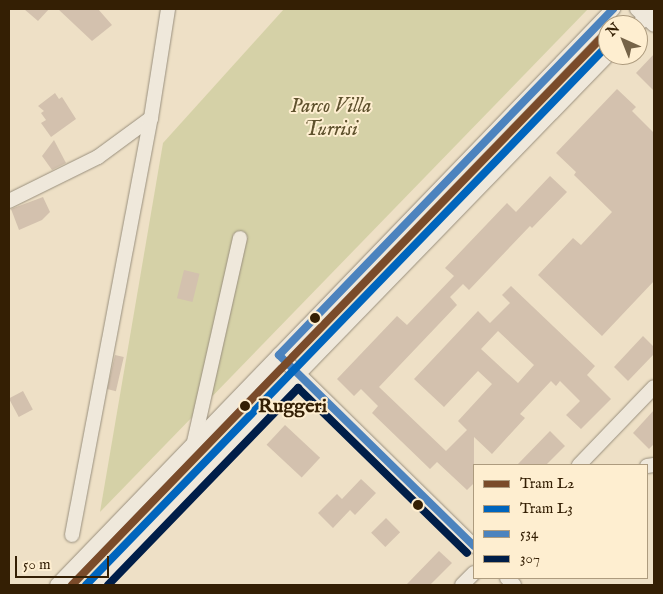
<!DOCTYPE html>
<style>
body{margin:0}
#map{position:relative;width:663px;height:594px;overflow:hidden;background:#eee0c6;font-family:"IM FELL English",serif}
div>[style]{position:absolute}
[style*='--x']{left:calc(var(--x)*1px);top:calc(var(--y)*1px);width:calc(var(--w)*1px);rotate:calc(var(--a)*1deg)}
.green>*{inset:0;background:#d5d1a7}
.building>*{inset:0;background:#d3c1ae;transform-origin:0 0}
.roads{filter:drop-shadow(0 0 1px #998f7d) drop-shadow(0 0 1px #998f7d)}
.minor>*{height:14px;margin:-7px;padding:0 7px;transform-origin:7px;border-radius:7px;background:#efe8db}
.bus-1>*{height:8px;margin:-4px;padding:0 4px;transform-origin:4px;border-radius:4px;background:#4c83be}
.bus-2>*{height:8px;margin:-4px;padding:0 4px;transform-origin:4px;border-radius:4px;background:#001e49}
.tram-1>*{height:8px;margin:-4px;padding:0 4px;transform-origin:4px;border-radius:4px;background:#7a4b2a}
.tram-2>*{height:8px;margin:-4px;padding:0 4px;transform-origin:4px;border-radius:4px;background:#0065bd}
.dots>*{width:14px;height:14px;translate:-50% -50%;box-sizing:border-box;border:2px solid #feeed0;border-radius:50%}
span{translate:-50% -50%;white-space:nowrap;text-align:center;line-height:1.15;-webkit-text-stroke:4px #feeed0;paint-order:stroke}
.park-label{font-size:20px;color:#5e512d;font-style:italic}
.stop-label{font-size:20px;color:#341f04;font-weight:700}
.left{translate:0 -50%;text-align:left}
.frame{position:absolute;inset:0;border:10px solid #341f04;pointer-events:none}
.legend{position:absolute;left:473px;top:464px;width:175px;height:115px;box-sizing:border-box;background:#feeed0;border:1px solid #ad9b7e;margin:0;padding:6px 9px;list-style:none;font-size:15px;color:#341f04}
.legend li{display:flex;align-items:center;gap:10px;height:25px}
.legend b{width:25px;border:1px solid #ad9b7e}
.north{position:absolute;left:598px;top:15px;width:50px;height:50px;box-sizing:border-box;background:#feeed0;border:1px solid #ad9b7e;border-radius:50%;rotate:316deg;font-size:14px;font-weight:700;line-height:20px;text-align:center;color:#341f04}
.north::after{content:'';display:block;margin:auto;width:18px;height:22px;background:#756348;clip-path:polygon(50% 0,100% 100%,50% 72%,0 100%)}
.scale{position:absolute;left:15px;top:556px;width:94px;height:22px;box-sizing:border-box;border:2px solid #341f04;border-top:0;padding-left:6px;font-size:15px;line-height:18px;white-space:nowrap;color:#341f04;-webkit-text-stroke:4px #feeed0;paint-order:stroke}
</style>
<div id="map">
<div class="green">
<div style="clip-path:polygon(284px 9px,588px 9px,100px 512px,163px 143px)"></div>
</div>
<div class="building">
<div style="clip-path:polygon(24px 9px,49px 9px,38px 21px)"></div>
<div style="clip-path:polygon(58px 9px,98px 9px,112px 25px,92px 41px)"></div>
<div style="clip-path:polygon(654px 54px,654px 91px,636px 73px)"></div>
<div style="clip-path:polygon(617px 89px,636px 107px,632px 111px,654px 133px,654px 281px,602px 336px,538px 275px,573px 238px,581px 245px,612px 212px,574px 175px,576px 172px,556px 153px)"></div>
<div style="clip-path:polygon(55px 93px,59px 99px,62px 97px,76px 119px,51px 137px,41px 123px,46px 120px,41px 113px,44px 111px,38px 106px)"></div>
<div style="clip-path:polygon(54px 140px,66px 163px,52px 170px,42px 156px)"></div>
<div style="clip-path:polygon(evenodd,550px 176px,567px 192px,532px 228px,530px 226px,469px 290px,463px 284px,450px 297px,457px 305px,379px 387px,446px 451px,467px 430px,458px 421px,492px 384px,478px 371px,444px 407px,414px 379px,478px 311px,490px 323px,510px 303px,502px 295px,511px 286px,595px 366px,587px 375px,611px 399px,581px 429px,566px 415px,580px 401px,560px 381px,556px 386px,551px 381px,520px 414px,525px 418px,492px 454px,474px 437px,474px 483px,467px 490px,437px 462px,430px 469px,372px 413px,378px 406px,361px 389px,354px 396px,337px 379px,397px 316px,407px 325px,454px 276px,445px 268px,507px 203px,516px 212px,550px 176px,498px 331px,534px 365px,518px 383px,481px 349px,498px 331px)"></div>
<div style="clip-path:polygon(43px 197px,50px 212px,42px 220px,19px 230px,11px 209px)"></div>
<div style="left:184px;top:270px;width:16px;height:29px;rotate:14deg"></div>
<div style="clip-path:polygon(643px 336px,654px 347px,654px 354px,628px 381px,614px 367px)"></div>
<div style="left:115px;top:355px;width:9px;height:35px;rotate:13deg"></div>
<div style="left:23px;top:391px;width:21px;height:16px;rotate:62deg"></div>
<div style="clip-path:polygon(654px 410px,654px 444px,649px 449px,633px 433px)"></div>
<div style="left:285px;top:425px;width:48px;height:27px;rotate:43deg"></div>
<div style="clip-path:polygon(550px 431px,565px 446px,546px 465px,517px 465px)"></div>
<div style="clip-path:polygon(361px 479px,376px 493px,355px 515px,350px 510px,333px 528px,318px 513px,337px 494px,342px 499px)"></div>
<div style="left:386px;top:518px;width:20px;height:21px;rotate:45deg"></div>
<div style="clip-path:polygon(439px 551px,452px 563px,430px 585px,406px 585px)"></div>
</div>
<div class="roads">
<div class="minor">
<div style="--x:637;--y:9;--w:23;--a:43"></div>
<div style="--x:638;--y:25;--w:22;--a:-47"></div>
<div style="--x:9;--y:201;--w:99;--a:-26.3"></div>
<div style="--x:98;--y:157;--w:66;--a:-36.3"></div>
<div style="--x:151;--y:118;--w:110;--a:-81.1"></div>
<div style="--x:279;--y:355;--w:273;--a:44.4"></div>
<div style="--x:194;--y:442;--w:209;--a:-77.3"></div>
<div style="--x:579;--y:465;--w:108;--a:-46.1"></div>
<div style="--x:647;--y:466;--w:7;--a:-8"></div>
<div style="--x:72;--y:535;--w:424;--a:-79.3"></div>
<div style="--x:507;--y:578;--w:10;--a:45"></div>
<div style="--x:57;--y:585;--w:801;--a:-46.01"></div>
<div style="--x:94;--y:585;--w:738;--a:-45.88"></div>
<div style="--x:462;--y:585;--w:17;--a:-45"></div>
</div>
</div>
<div class="bus-1">
<div style="--x:474;--y:546;--w:273;--a:-135.6"></div>
<div style="--x:279;--y:355;--w:481;--a:-46"></div>
</div>
<div class="bus-2">
<div style="--x:108;--y:585;--w:274;--a:-46"></div>
<div style="--x:298;--y:388;--w:236;--a:44.3"></div>
</div>
<div class="tram-1">
<div style="--x:72;--y:585;--w:771;--a:-45.95"></div>
</div>
<div class="tram-2">
<div style="--x:86;--y:585;--w:751;--a:-45.97"></div>
</div>
<div class="dots">
<div style="left:315px;top:318px;background:#341f04"></div>
<div style="left:245px;top:406px;background:#341f04"></div>
<div style="left:418px;top:505px;background:#341f04"></div>
</div>
<div class="park-label">
<span style="left:331px;top:118px">Parco Villa<br>Turrisi</span>
</div>
<div class="stop-label">
<span class="left" style="left:258px;top:406px">Ruggeri</span>
</div>
<div class="frame"></div>
<ul class="legend">
<li><b style="height:6px;background:#7a4b2a"></b>Tram L2</li>
<li><b style="height:6px;background:#0065bd"></b>Tram L3</li>
<li><b style="height:6px;background:#4c83be"></b>534</li>
<li><b style="height:6px;background:#001e49"></b>307</li>
</ul>
<div class="north">N</div>
<div class="scale">50 m</div>
</div>
